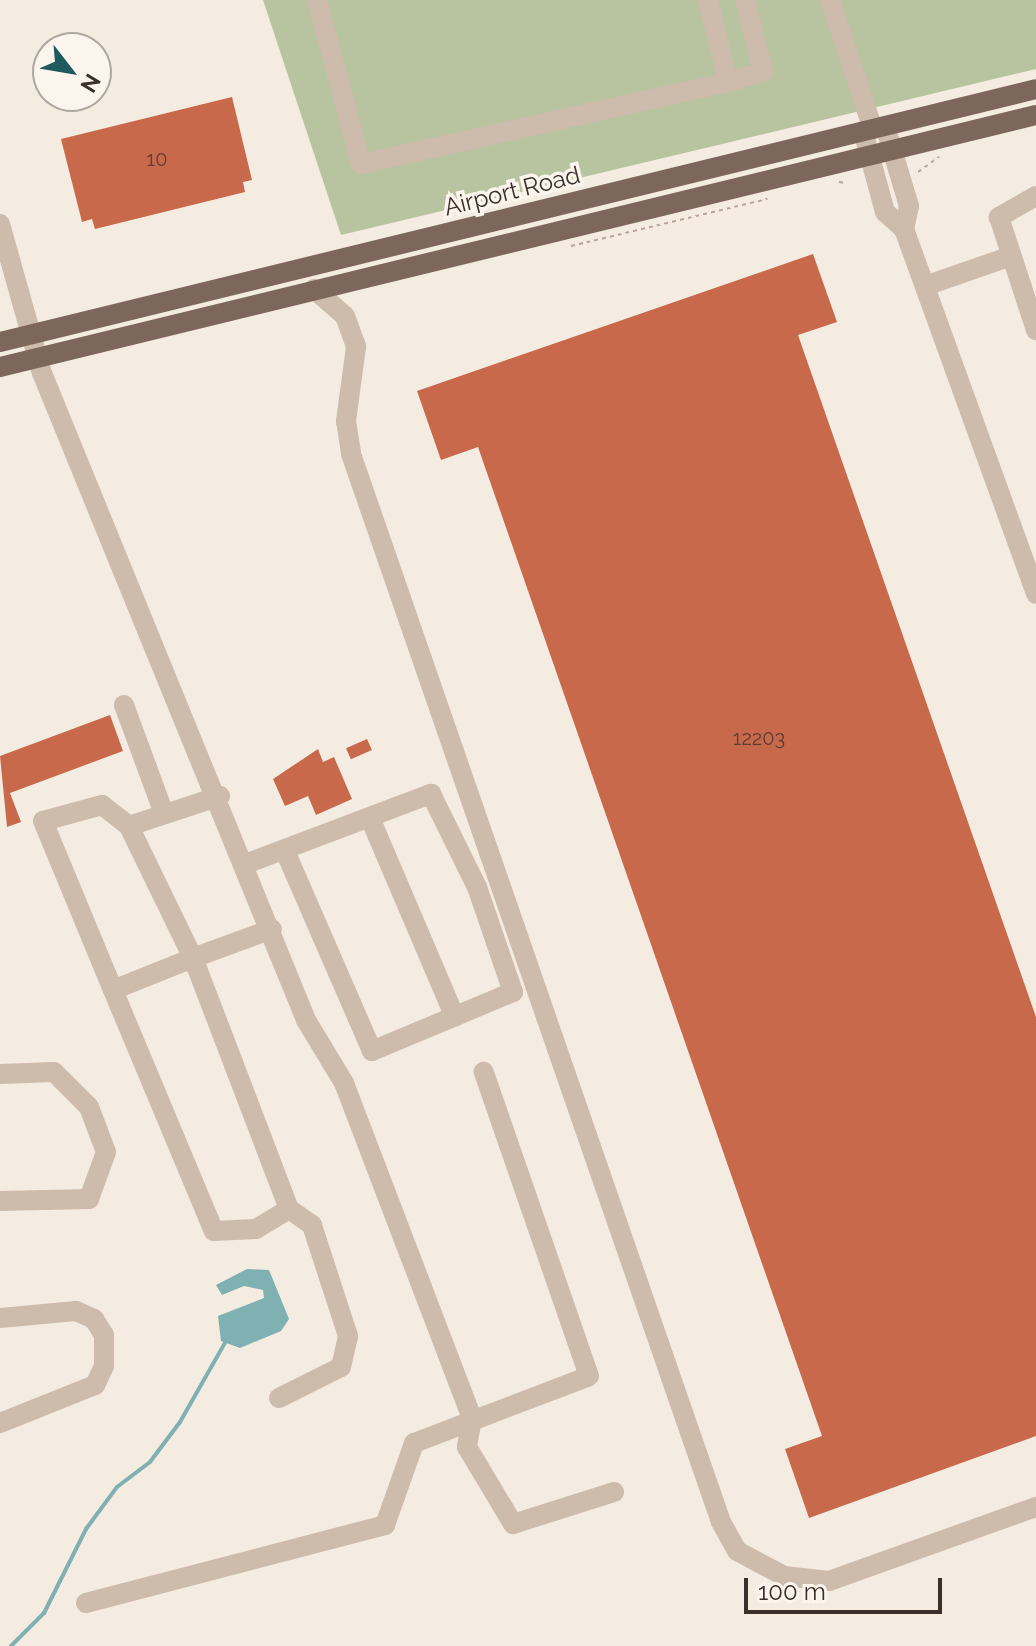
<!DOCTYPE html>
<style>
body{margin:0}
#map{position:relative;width:1036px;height:1646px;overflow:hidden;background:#f4ebe1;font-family:Raleway,sans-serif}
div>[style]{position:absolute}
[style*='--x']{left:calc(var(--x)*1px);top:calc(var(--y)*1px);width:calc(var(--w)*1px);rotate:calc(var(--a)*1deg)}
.green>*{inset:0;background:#b8c4a0}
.water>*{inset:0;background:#7fb0b2}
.stream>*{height:4px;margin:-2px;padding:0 2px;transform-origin:2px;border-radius:2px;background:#7fb0b2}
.building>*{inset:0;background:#c8694b;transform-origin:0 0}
.path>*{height:2px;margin-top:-1px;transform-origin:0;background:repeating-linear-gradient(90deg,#b9a596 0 4px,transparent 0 8px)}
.minor>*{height:20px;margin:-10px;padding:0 10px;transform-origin:10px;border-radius:10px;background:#cdbbac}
.major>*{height:20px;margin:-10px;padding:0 10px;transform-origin:10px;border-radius:10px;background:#7d675c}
span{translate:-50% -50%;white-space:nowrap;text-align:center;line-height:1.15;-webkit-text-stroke:7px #fbf5ee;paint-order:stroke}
.number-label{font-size:20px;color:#5e3e33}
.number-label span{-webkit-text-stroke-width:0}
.street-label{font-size:24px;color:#3b302b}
.north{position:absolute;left:32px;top:32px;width:80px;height:80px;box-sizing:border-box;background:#fbf5ee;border:2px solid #aea6a0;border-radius:50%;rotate:121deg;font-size:22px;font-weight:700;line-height:32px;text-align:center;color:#3b302b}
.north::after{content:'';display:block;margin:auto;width:28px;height:36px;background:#1f5a5e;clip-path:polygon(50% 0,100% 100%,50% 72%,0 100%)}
.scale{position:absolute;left:744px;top:1578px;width:198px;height:36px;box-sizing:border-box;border:4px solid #3b302b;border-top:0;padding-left:10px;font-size:24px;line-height:28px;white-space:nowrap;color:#3b302b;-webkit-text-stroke:6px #fbf5ee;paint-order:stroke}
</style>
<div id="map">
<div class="green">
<div style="clip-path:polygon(263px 0,1036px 0,1036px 69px,341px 235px)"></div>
</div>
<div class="water">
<div style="clip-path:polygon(247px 1269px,269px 1270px,289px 1319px,281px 1331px,240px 1348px,221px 1341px,218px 1316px,264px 1298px,263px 1290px,244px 1286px,222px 1295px,216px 1285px)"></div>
</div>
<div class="stream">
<div style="--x:11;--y:1646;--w:47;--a:-45"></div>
<div style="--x:44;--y:1613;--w:94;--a:-63.4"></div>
<div style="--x:86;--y:1529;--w:52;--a:-53.6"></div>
<div style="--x:117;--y:1487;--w:41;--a:-37.1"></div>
<div style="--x:150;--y:1462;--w:50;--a:-53.1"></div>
<div style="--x:180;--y:1422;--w:93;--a:-60.4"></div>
</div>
<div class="building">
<div style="clip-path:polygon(232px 97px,252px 180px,243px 182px,245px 192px,95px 229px,92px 219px,82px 222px,61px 139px)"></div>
<div style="clip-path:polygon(813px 254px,837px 322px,798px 335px,1036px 1017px,1036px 1436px,809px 1518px,785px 1449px,822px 1436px,478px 447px,441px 460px,417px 391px)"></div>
<div style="clip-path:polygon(110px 715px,123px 751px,10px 793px,21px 822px,7px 827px,0 756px)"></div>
<div style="left:367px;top:739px;width:12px;height:23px;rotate:66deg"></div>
<div style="clip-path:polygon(318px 749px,323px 762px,334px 757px,352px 799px,316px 815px,308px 796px,285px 806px,273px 779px)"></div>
</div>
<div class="path">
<div style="--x:918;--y:172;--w:26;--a:-36"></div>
<div style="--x:839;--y:182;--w:8;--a:7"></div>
<div style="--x:571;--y:246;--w:202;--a:-13.5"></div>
</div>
<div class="minor">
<div style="--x:317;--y:0;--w:170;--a:75"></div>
<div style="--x:361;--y:164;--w:376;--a:-12.6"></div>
<div style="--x:728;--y:82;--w:84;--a:-103.7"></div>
<div style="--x:830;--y:0;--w:136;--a:71.6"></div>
<div style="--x:728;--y:82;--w:36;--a:-16"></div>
<div style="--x:763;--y:72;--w:74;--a:-104"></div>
<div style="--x:885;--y:126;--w:84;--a:73.3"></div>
<div style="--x:909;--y:206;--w:24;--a:102"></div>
<div style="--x:863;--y:131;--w:84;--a:74.8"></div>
<div style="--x:885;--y:212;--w:25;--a:42"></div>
<div style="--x:904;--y:229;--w:388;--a:70.1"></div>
<div style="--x:1036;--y:196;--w:43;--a:150.4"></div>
<div style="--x:999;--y:217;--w:119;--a:71.9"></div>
<div style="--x:0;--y:224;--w:155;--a:74.3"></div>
<div style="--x:42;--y:373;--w:699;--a:67.8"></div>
<div style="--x:306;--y:1020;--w:74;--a:58.9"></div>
<div style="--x:344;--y:1083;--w:359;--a:69.1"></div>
<div style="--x:472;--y:1418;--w:29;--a:100"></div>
<div style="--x:467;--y:1447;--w:90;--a:59.1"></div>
<div style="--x:513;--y:1524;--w:106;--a:-17.6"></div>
<div style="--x:925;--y:286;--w:91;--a:-19.2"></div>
<div style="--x:314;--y:289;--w:41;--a:41.1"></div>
<div style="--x:345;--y:316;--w:33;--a:70"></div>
<div style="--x:356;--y:347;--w:75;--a:97.7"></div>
<div style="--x:346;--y:421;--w:33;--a:81"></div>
<div style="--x:351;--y:454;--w:1130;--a:70.89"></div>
<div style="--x:721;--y:1522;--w:33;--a:61"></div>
<div style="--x:737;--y:1551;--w:53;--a:28"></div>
<div style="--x:784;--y:1576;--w:45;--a:6.3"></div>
<div style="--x:829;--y:1581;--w:220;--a:-19.7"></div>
<div style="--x:124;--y:705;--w:116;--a:69.8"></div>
<div style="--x:370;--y:818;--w:216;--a:66.9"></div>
<div style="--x:129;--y:826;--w:96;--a:-18.2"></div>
<div style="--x:248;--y:863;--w:196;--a:-20.7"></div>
<div style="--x:431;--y:794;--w:104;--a:63.7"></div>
<div style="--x:477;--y:887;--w:111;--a:71.1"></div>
<div style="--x:513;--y:992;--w:153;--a:157.3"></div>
<div style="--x:372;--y:1051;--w:218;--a:-113.5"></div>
<div style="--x:113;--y:990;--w:86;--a:-21.8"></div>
<div style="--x:193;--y:958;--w:147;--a:-115.9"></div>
<div style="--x:129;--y:826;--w:34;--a:-142"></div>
<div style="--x:102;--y:805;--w:61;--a:164.8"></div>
<div style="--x:43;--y:821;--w:183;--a:67.5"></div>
<div style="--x:113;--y:990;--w:261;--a:67.3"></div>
<div style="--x:214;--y:1231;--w:42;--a:-2.7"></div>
<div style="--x:256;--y:1229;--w:39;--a:-31"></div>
<div style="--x:289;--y:1209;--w:269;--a:-110.9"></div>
<div style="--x:193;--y:958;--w:84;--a:-20.2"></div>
<div style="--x:0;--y:1074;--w:54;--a:-2.1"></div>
<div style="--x:54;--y:1072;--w:49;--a:45"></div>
<div style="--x:89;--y:1107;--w:48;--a:69.3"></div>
<div style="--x:106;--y:1152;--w:50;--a:109.9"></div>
<div style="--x:89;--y:1199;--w:89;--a:178.7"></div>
<div style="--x:0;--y:1318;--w:76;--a:-5.3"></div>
<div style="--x:76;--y:1311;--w:20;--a:24"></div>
<div style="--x:94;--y:1319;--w:19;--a:58"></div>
<div style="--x:104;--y:1335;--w:31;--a:90"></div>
<div style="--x:104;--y:1366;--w:21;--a:115"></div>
<div style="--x:95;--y:1385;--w:102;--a:158.2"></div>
<div style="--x:279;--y:1398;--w:69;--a:-26.6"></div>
<div style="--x:341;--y:1367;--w:32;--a:-77"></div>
<div style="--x:348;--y:1336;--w:117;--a:-108"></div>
<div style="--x:312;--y:1225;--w:28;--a:-145"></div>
<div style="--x:86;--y:1603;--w:309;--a:-14.6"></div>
<div style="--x:385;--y:1525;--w:87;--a:-70.5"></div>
<div style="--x:414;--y:1443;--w:187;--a:-20.9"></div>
<div style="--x:589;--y:1376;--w:322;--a:-109.1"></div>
</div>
<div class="major">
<div style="--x:0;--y:342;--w:1066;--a:-13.72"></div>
<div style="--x:0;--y:367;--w:1066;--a:-13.67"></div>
</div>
<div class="number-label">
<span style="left:157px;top:159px">10</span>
<span style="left:759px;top:738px">12203</span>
</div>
<div class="street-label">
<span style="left:512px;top:191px;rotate:-14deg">Airport Road</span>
</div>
<div class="north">N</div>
<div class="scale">100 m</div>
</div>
